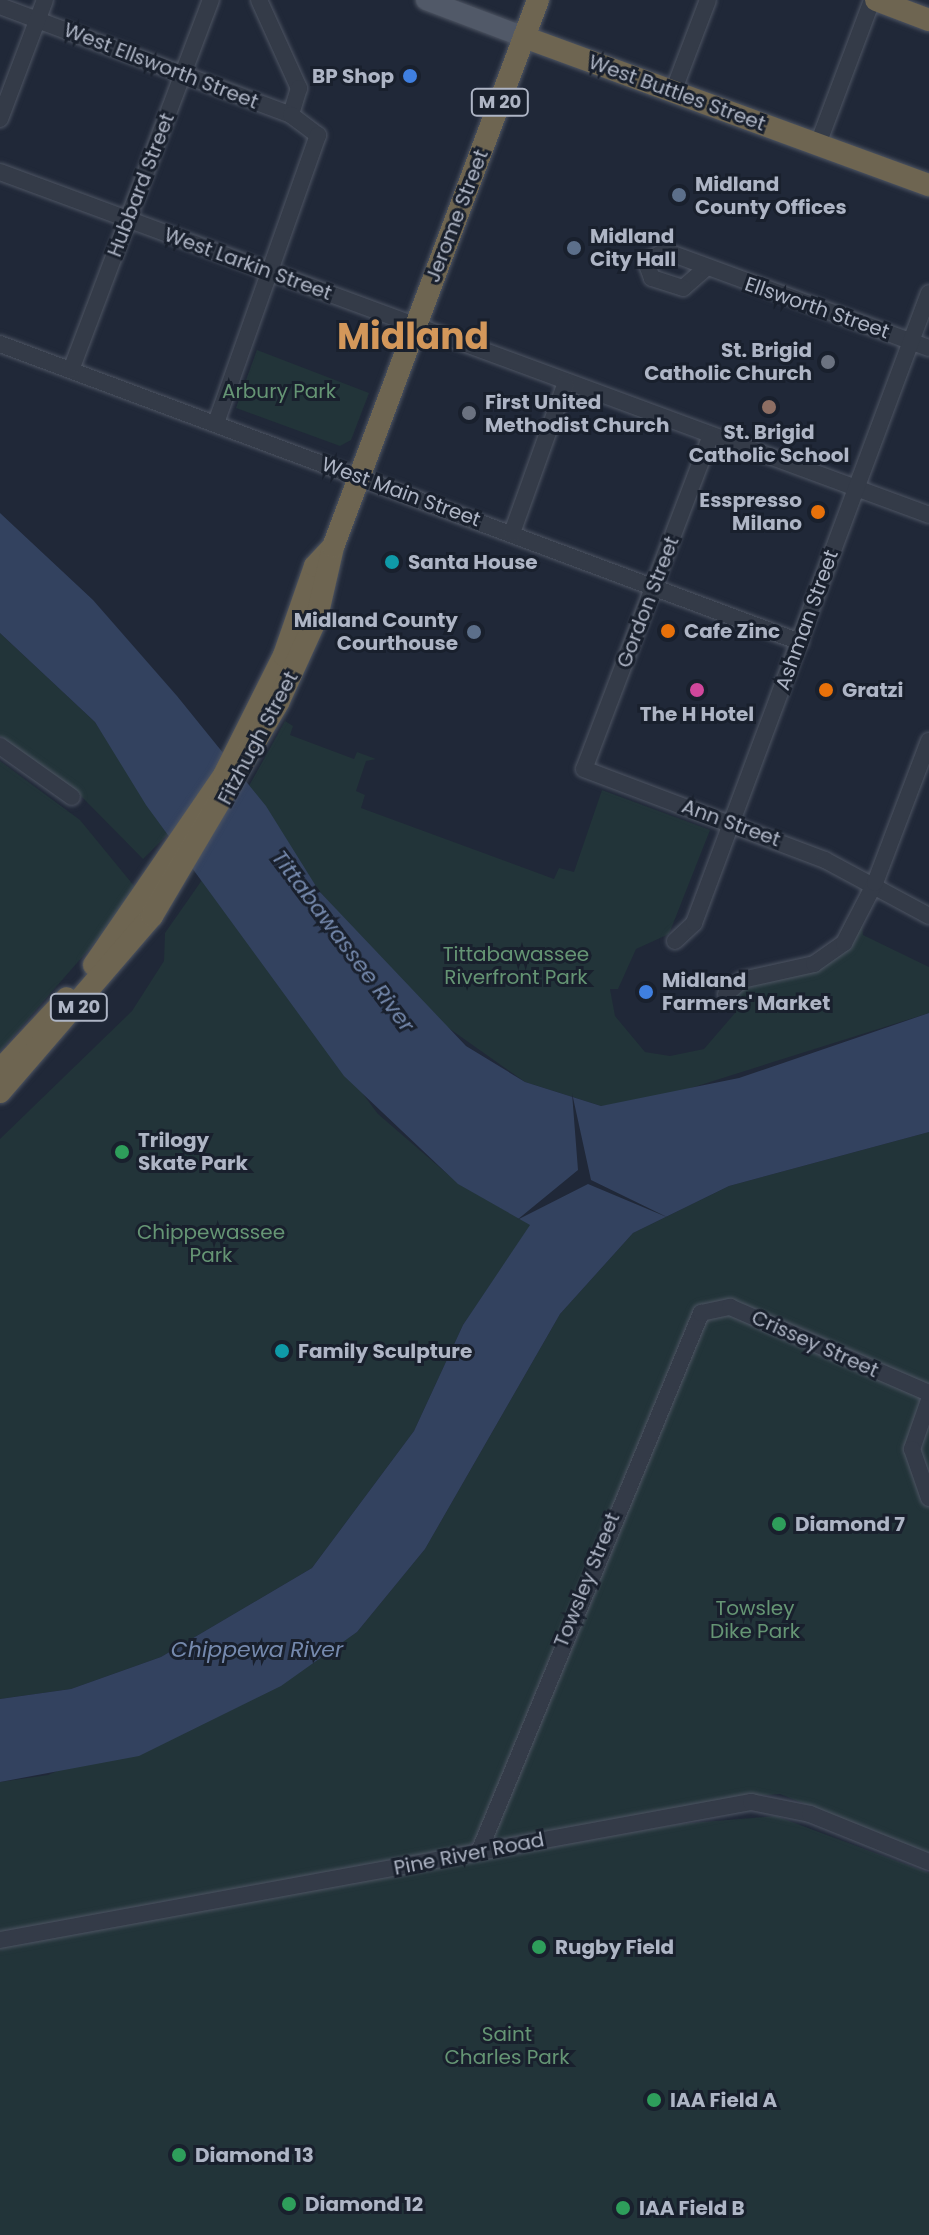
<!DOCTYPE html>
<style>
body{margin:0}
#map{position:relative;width:929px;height:2235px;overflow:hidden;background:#202838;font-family:Poppins,sans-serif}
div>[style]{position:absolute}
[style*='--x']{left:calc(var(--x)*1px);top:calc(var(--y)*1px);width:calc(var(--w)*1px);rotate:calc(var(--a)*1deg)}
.green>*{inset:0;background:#223439}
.water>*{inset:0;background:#33425f}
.pier>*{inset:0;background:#202838}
.roads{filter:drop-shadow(0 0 2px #4e5563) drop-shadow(0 0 2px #4e5563)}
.minor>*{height:16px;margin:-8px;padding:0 8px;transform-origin:8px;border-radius:8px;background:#343b48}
.major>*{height:20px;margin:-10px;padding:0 10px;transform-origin:10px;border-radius:10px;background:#515968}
.highway>*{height:22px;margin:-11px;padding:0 11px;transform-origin:11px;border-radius:11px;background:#6e6551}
.dots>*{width:22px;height:22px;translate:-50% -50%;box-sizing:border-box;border:4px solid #19202d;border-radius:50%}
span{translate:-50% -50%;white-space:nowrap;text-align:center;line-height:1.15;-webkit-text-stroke:6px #19202d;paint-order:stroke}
.shield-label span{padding:2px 6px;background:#19202d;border:2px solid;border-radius:6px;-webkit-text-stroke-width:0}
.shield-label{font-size:18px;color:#aeb5c5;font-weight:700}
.street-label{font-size:20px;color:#aeb5c5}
.poi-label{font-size:20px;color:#aeb5c5;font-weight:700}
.right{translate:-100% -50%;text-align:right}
.left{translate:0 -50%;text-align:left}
.park-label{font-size:20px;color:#659574}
.water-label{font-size:22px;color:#7589ad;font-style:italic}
.town-label{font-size:36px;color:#d3975a;font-weight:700}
</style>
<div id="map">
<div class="green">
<div style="clip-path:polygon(257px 350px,369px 393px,351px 440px,340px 446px,236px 408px)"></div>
<div style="clip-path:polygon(0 633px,95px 722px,168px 834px,143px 859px,76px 791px,0 736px)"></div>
<div style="clip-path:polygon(285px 721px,293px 726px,290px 735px,354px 759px,357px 752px,376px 759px,366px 761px,356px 791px,365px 795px,361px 808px,554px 879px,559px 868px,574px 872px,602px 790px,710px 830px,669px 934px,636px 949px,618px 989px,610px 989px,615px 1016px,645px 1052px,670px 1056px,704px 1049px,735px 1013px,736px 988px,825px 967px,862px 924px,863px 935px,929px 967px,929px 1013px,656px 1099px,601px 1106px,525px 1082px,433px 1017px,319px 891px,249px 786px)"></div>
<div style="clip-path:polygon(0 761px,80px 820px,139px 892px,0 1051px)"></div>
<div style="clip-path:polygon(202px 880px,378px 1114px,459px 1184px,531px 1225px,463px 1325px,414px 1431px,312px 1568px,161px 1657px,71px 1689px,0 1699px,0 1139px,132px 1011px,164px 961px,165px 933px)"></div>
<div style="clip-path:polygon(929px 1132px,929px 1853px,780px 1794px,750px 1796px,504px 1839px,482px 1835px,468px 1846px,0 1932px,0 1782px,48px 1775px,321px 1656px,357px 1632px,425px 1549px,560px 1314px,633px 1233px,729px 1186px)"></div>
<div style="clip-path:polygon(776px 1816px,929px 1873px,929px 2235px,0 2235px,0 1947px,678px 1824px)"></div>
</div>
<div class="water">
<div style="clip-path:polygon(0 513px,93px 600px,177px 696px,266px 806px,319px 891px,466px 1046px,525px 1082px,601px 1106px,739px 1078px,929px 1013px,929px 1132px,729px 1186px,633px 1233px,560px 1314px,425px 1549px,357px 1632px,281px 1686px,139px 1756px,0 1782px,0 1699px,71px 1689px,161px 1657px,312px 1568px,414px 1431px,463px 1325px,530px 1225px,458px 1184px,344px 1076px,146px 805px,95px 722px,0 633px)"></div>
</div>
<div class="pier">
<div style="clip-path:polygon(572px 1093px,591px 1180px,669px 1218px,588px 1184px,517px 1220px,578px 1170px)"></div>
</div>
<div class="roads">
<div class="minor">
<div style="--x:259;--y:0;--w:97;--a:65.6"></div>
<div style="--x:299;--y:88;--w:28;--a:107"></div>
<div style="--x:0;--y:6;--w:311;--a:20.5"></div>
<div style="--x:291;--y:115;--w:34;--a:37"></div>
<div style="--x:318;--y:135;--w:306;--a:109.5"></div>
<div style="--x:673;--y:92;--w:98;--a:-69.2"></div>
<div style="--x:0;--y:119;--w:127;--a:-69.3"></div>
<div style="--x:818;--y:144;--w:154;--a:-69.4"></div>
<div style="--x:0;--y:172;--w:990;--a:20.26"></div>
<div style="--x:706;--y:268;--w:30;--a:139"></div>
<div style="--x:683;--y:288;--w:33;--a:-162"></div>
<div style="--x:652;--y:278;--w:17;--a:-111"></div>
<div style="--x:646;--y:262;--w:22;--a:-30"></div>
<div style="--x:665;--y:251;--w:281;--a:20.2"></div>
<div style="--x:0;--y:344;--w:854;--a:20.43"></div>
<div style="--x:71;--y:370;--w:396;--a:-69.3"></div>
<div style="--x:711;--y:435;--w:357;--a:110.8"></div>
<div style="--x:584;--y:769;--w:258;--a:20.7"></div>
<div style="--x:825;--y:860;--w:118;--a:28.3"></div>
<div style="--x:512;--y:533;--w:160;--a:-70.3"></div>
<div style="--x:0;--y:746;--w:88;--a:35.3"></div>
<div style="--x:675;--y:941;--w:26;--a:-43"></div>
<div style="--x:694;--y:923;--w:672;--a:-69.54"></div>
<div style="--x:726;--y:994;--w:21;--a:-41"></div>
<div style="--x:742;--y:980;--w:74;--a:-12.5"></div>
<div style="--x:814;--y:964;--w:37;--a:-35"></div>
<div style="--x:844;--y:943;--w:68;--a:-62.7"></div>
<div style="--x:875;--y:883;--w:152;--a:-69.2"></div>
<div style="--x:929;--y:1400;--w:52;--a:109.1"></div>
<div style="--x:912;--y:1449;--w:52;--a:70.9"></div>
<div style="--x:479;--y:1852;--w:583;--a:-67.61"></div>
<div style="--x:701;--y:1313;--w:30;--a:-12"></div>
<div style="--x:730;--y:1307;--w:217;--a:23.4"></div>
<div style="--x:0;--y:1940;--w:764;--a:-10.41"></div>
<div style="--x:751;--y:1802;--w:60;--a:11.5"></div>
<div style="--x:810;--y:1814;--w:128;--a:22"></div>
</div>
<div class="major">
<div style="--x:426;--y:0;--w:105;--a:20.7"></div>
</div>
<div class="highway">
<div style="--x:876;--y:0;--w:57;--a:20.7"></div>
<div style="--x:524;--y:37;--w:431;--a:20.1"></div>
<div style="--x:94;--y:965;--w:230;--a:-55.6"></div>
<div style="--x:224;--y:775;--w:134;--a:-63.4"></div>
<div style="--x:284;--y:655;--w:94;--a:-70.8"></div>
<div style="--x:315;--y:566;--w:26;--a:-47"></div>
<div style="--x:0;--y:1070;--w:98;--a:-47.1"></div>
<div style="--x:0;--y:1092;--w:233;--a:-49.2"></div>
<div style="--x:152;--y:916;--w:247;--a:-59.4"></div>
<div style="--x:278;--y:703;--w:94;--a:-65.6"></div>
<div style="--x:317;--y:617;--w:72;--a:-77.1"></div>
<div style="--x:333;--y:547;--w:584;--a:-69.46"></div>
</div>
</div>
<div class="dots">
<div style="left:410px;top:76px;background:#3f7fe0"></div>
<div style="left:679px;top:195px;background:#5c6f8a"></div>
<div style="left:574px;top:248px;background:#5c6f8a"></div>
<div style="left:828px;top:362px;background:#6b7280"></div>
<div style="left:769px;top:407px;background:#8d6e63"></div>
<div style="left:469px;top:413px;background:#6b7280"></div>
<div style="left:818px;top:512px;background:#e8710a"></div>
<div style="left:392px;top:562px;background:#0f9aa8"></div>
<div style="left:668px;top:631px;background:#e8710a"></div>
<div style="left:474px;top:632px;background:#5c6f8a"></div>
<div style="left:697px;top:690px;background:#d1479c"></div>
<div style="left:826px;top:690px;background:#e8710a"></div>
<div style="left:646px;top:992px;background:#3f7fe0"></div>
<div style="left:122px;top:1152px;background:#2e9e5b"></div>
<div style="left:282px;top:1351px;background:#0f9aa8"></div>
<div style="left:779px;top:1524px;background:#2e9e5b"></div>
<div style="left:539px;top:1947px;background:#2e9e5b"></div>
<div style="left:654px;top:2100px;background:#2e9e5b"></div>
<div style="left:179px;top:2155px;background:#2e9e5b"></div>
<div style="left:289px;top:2204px;background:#2e9e5b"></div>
<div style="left:623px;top:2208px;background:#2e9e5b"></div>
</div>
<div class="shield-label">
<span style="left:500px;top:102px">M 20</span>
<span style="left:79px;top:1007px">M 20</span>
</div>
<div class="street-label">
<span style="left:161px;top:66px;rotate:21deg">West Ellsworth Street</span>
<span style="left:677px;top:93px;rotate:20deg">West Buttles Street</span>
<span style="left:141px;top:185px;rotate:-69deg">Hubbard Street</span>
<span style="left:457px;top:216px;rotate:-69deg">Jerome Street</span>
<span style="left:248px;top:264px;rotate:20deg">West Larkin Street</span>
<span style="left:817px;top:308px;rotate:19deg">Ellsworth Street</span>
<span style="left:401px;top:492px;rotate:20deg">West Main Street</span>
<span style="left:648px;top:602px;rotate:-69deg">Gordon Street</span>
<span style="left:807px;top:620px;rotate:-70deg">Ashman Street</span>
<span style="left:258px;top:738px;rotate:-62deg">Fitzhugh Street</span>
<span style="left:731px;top:823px;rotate:20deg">Ann Street</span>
<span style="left:815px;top:1344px;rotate:24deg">Crissey Street</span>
<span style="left:587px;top:1580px;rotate:-68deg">Towsley Street</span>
<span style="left:469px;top:1854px;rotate:-11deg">Pine River Road</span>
</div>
<div class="poi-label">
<span class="right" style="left:394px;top:76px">BP Shop</span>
<span class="left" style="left:695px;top:196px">Midland<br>County Offices</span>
<span class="left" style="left:590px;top:248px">Midland<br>City Hall</span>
<span class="right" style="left:812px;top:362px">St. Brigid<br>Catholic Church</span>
<span class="left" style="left:485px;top:414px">First United<br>Methodist Church</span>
<span style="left:769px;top:444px">St. Brigid<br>Catholic School</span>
<span class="right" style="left:802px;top:512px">Esspresso<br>Milano</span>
<span class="left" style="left:408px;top:562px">Santa House</span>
<span class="right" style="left:458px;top:632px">Midland County<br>Courthouse</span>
<span class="left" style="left:684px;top:631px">Cafe Zinc</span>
<span class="left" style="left:842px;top:690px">Gratzi</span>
<span style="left:697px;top:714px">The H Hotel</span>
<span class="left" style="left:662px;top:992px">Midland<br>Farmers' Market</span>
<span class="left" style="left:138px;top:1152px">Trilogy<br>Skate Park</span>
<span class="left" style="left:298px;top:1351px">Family Sculpture</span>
<span class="left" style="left:795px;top:1524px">Diamond 7</span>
<span class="left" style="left:555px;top:1947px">Rugby Field</span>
<span class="left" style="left:670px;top:2100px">IAA Field A</span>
<span class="left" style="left:195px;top:2155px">Diamond 13</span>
<span class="left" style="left:305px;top:2204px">Diamond 12</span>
<span class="left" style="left:639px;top:2208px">IAA Field B</span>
</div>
<div class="park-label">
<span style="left:279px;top:391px">Arbury Park</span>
<span style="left:516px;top:966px">Tittabawassee<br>Riverfront Park</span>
<span style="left:211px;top:1244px">Chippewassee<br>Park</span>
<span style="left:755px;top:1620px">Towsley<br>Dike Park</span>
<span style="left:507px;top:2046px">Saint<br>Charles Park</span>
</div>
<div class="water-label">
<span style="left:343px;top:941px;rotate:53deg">Tittabawassee River</span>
<span style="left:257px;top:1650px">Chippewa River</span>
</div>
<div class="town-label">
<span style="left:413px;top:337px">Midland</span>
</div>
</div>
